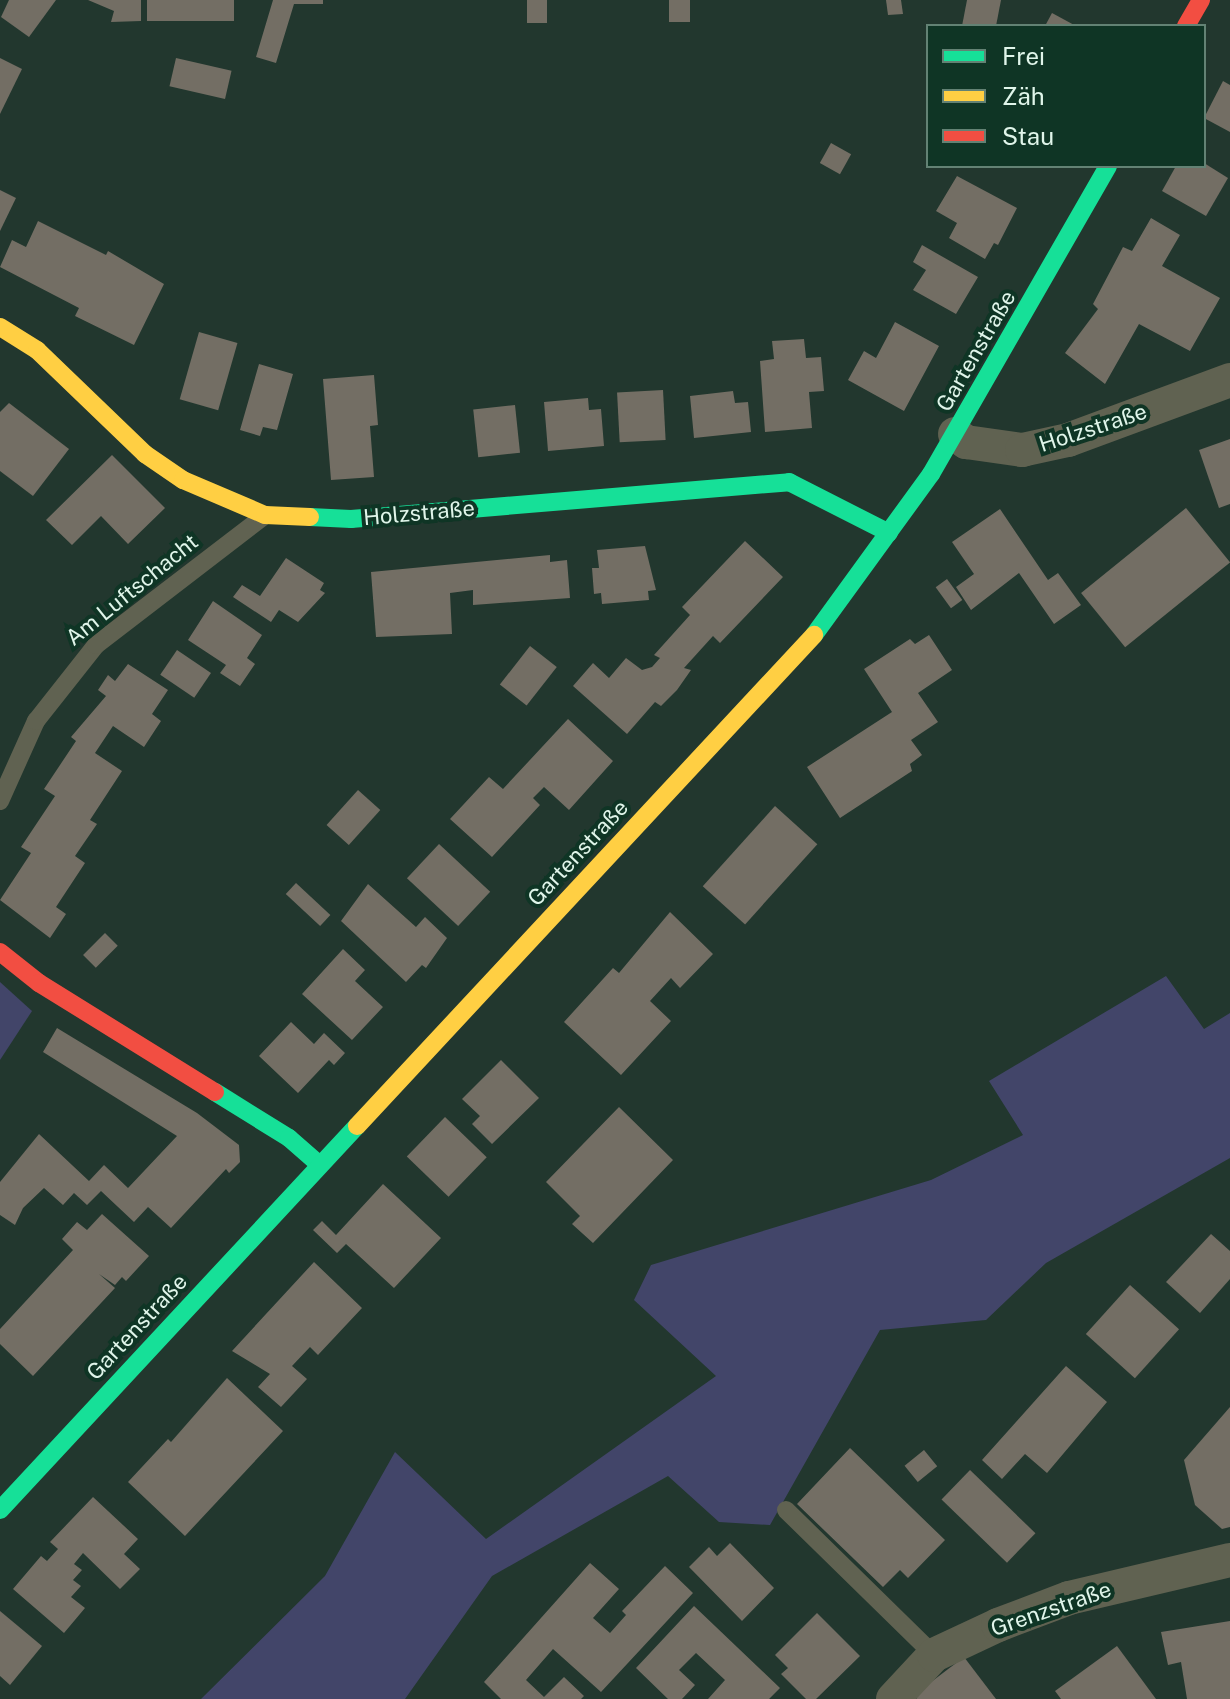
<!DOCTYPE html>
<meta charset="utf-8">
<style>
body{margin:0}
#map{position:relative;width:1230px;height:1699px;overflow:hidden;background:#22372e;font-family:"Public Sans",sans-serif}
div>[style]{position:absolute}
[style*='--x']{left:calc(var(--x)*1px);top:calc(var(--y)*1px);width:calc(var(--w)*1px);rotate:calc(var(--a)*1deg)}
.green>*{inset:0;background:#424569}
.building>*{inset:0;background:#736e64;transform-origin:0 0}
.lane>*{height:18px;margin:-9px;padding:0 9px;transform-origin:9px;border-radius:9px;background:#606251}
.street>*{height:34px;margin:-17px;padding:0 17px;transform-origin:17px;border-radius:17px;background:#606251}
.fast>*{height:18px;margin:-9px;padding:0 9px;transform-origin:9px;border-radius:9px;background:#16e098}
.slow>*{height:18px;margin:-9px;padding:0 9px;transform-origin:9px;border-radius:9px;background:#ffcf43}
.jam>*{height:18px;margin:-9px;padding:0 9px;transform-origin:9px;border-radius:9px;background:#f24e42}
span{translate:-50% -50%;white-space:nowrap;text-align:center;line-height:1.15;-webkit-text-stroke:8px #0f3525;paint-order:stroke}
.street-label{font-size:22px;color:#e0f5ea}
.legend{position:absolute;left:926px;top:24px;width:280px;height:144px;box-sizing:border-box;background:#0f3525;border:2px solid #638274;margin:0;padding:10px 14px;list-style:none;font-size:24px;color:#e0f5ea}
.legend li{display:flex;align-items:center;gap:16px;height:40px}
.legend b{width:40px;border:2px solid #638274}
</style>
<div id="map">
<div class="green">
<div style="clip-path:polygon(1166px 976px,1204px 1029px,1230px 1013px,1230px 1158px,1046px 1263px,986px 1320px,880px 1330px,770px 1525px,719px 1522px,668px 1476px,492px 1576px,405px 1699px,201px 1699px,325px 1576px,395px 1452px,486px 1539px,716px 1376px,634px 1300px,651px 1265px,931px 1180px,1023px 1135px,989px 1081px)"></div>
<div style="clip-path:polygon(0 982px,32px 1011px,0 1060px)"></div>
</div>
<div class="building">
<div style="clip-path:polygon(9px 0,56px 0,29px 37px,1px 17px)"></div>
<div style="clip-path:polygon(88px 0,141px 0,141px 21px,111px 22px,114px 11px)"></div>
<div style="left:147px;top:0;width:87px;height:21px"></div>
<div style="clip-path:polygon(273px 0,323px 0,323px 4px,294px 4px,276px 63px,256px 57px)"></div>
<div style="left:527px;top:0;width:20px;height:23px"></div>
<div style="left:669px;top:0;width:21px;height:22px"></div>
<div style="clip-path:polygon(886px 0,901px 0,903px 14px,888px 15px)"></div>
<div style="clip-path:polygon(967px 0,1001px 0,996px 26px,962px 26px)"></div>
<div style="clip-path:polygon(1052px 13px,1076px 26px,1045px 26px)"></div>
<div style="clip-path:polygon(0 58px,22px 69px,0 114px)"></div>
<div style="left:176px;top:58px;width:57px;height:29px;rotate:13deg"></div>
<div style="clip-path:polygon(1223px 81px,1230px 85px,1230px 132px,1204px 118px)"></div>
<div style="left:831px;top:143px;width:23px;height:23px;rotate:29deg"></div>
<div style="clip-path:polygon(1204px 163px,1228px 178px,1206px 216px,1162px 191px,1176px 166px)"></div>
<div style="clip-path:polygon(957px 176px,1017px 208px,998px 245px,994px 243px,985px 259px,949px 238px,957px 223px,936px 211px)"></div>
<div style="clip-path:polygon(0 190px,16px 198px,0 231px)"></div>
<div style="clip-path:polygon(1151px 218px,1180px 235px,1162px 266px,1220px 298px,1190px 351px,1139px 324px,1105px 384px,1065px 353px,1098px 309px,1093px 304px,1123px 247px,1132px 251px)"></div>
<div style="clip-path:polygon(38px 221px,106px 255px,108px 251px,164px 284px,134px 345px,75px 316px,79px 308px,0 267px,12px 240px,26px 247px)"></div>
<div style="clip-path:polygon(922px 245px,978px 277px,956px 314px,913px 290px,926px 270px,913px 262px)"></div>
<div style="clip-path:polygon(895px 322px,939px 346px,904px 411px,848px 380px,864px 351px,876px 358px)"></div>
<div style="left:199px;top:332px;width:40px;height:70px;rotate:16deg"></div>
<div style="clip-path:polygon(804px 339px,806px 358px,821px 357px,824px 391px,809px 392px,812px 428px,765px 432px,760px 361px,774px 359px,772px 341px)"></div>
<div style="clip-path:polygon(259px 364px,293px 374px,277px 430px,263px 427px,260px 436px,240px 430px)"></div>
<div style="clip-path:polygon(374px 375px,378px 425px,370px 426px,374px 477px,331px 480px,323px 379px)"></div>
<div style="left:663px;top:390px;width:50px;height:46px;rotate:87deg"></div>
<div style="clip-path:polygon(733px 391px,735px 403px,748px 402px,751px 432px,694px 438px,690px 396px)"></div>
<div style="clip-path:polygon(588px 398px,589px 410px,601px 409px,604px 446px,548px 451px,544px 402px)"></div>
<div style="clip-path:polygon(9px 403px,69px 449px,33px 496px,0 471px,0 412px)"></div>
<div style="left:515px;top:405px;width:48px;height:42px;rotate:84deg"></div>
<div style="clip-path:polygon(1230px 439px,1230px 504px,1219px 508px,1199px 450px)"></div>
<div style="clip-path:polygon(112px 455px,165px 508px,128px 544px,101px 516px,72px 545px,46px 520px)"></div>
<div style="left:1186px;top:508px;width:70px;height:135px;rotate:51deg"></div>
<div style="clip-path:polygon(1000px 509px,1048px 580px,1058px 573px,1081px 605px,1054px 624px,1019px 573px,971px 610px,956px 587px,974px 574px,952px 542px)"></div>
<div style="clip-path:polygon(745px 541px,783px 577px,720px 643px,713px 636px,684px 668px,691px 670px,677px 690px,661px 706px,655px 702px,627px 734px,573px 686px,593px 663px,609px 678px,626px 658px,642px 670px,652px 667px,660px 658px,654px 655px,690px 615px,682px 607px)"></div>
<div style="clip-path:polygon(645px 546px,656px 590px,648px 591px,649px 600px,602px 604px,601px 593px,594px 594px,592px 568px,599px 568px,597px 550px)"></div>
<div style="clip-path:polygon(550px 555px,550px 562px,567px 560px,570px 598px,473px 605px,473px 590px,450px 593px,452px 634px,376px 637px,371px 572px)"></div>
<div style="clip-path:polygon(286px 558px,324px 583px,320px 590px,325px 593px,298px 622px,279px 610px,271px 622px,233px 597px,242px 585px,260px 596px)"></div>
<div style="left:947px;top:579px;width:26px;height:14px;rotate:54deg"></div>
<div style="clip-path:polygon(213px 601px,262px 635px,247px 658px,255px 664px,240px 686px,220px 673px,226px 665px,188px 640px)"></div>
<div style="clip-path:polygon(929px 635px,952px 670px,918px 693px,938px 722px,911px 740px,922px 755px,910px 764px,912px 771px,840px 818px,807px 767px,892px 712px,864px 669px,910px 639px,915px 644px)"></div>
<div style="left:530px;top:646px;width:34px;height:49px;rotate:38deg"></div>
<div style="left:177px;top:650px;width:41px;height:30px;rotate:34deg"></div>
<div style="clip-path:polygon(128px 664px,168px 690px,152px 714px,161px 721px,144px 747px,113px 726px,95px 753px,122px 771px,90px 820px,97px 824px,75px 856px,85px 863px,56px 907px,66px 914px,50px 938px,0 900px,31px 853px,21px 847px,55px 796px,44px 789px,76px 741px,71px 737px,106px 696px,98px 690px,108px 675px,115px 681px)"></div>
<div style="clip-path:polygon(568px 719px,613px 761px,569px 810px,544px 787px,533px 798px,540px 805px,492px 857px,450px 819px,489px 777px,503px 789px)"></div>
<div style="left:358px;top:790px;width:30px;height:47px;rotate:42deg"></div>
<div style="left:775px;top:806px;width:57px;height:108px;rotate:42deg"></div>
<div style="left:439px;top:844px;width:70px;height:47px;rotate:43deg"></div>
<div style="left:296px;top:883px;width:47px;height:15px;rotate:43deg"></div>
<div style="clip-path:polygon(368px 884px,416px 927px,425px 917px,447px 938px,426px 968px,422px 965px,406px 982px,341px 921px)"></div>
<div style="clip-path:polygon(670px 912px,713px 954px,680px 988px,671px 978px,650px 1001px,671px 1021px,621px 1075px,564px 1022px,613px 968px,619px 973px)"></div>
<div style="left:105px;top:933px;width:18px;height:31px;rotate:45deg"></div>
<div style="clip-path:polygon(343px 949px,365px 970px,355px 981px,383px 1007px,352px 1040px,302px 994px)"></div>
<div style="clip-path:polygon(291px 1022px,314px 1044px,324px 1033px,345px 1053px,334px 1065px,329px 1060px,298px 1093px,259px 1056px)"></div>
<div style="clip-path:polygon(57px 1028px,197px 1113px,239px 1145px,240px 1162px,229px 1173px,226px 1169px,171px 1228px,148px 1207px,134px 1222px,101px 1191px,87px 1205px,74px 1193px,63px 1205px,44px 1188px,23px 1208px,15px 1225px,0 1215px,0 1182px,39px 1134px,89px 1181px,104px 1165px,128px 1188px,177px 1136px,43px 1052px)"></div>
<div style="clip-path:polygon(501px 1060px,539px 1098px,492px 1144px,472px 1124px,480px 1116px,462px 1099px)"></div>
<div style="clip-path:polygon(619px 1107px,673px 1160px,593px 1243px,572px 1224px,580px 1216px,546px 1182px)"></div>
<div style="left:445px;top:1117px;width:58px;height:55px;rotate:44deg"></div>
<div style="clip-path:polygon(383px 1184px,441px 1238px,394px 1288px,346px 1244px,337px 1253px,313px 1230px,322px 1221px,336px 1235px)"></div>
<div style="clip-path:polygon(102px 1214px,149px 1256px,126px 1281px,122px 1277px,115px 1285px,99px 1274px,115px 1288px,33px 1376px,0 1344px,0 1329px,73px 1250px,62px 1239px,77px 1222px,87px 1230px)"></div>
<div style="clip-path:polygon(1211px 1234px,1230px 1251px,1230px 1279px,1200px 1313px,1166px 1282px)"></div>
<div style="clip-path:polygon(314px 1262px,362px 1308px,318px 1355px,310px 1347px,292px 1366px,307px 1379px,281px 1407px,258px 1387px,270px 1374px,232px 1351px)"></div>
<div style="left:1130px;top:1285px;width:66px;height:66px;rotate:42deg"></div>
<div style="clip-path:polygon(1066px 1366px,1107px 1402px,1047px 1473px,1025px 1454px,1002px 1479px,982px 1460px)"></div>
<div style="clip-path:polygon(227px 1378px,283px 1431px,185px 1536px,128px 1482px,168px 1439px,171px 1442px)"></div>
<div style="clip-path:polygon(1230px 1407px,1230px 1527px,1222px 1529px,1195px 1505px,1184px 1460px)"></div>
<div style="clip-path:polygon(850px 1448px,945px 1540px,908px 1578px,900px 1570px,883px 1587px,797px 1504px)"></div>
<div style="left:924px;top:1450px;width:21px;height:25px;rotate:51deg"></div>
<div style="left:970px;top:1470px;width:91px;height:41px;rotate:44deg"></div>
<div style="clip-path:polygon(93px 1497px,138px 1539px,124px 1554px,140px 1569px,120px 1589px,83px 1553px,74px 1564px,82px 1570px,73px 1580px,81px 1586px,71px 1597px,85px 1608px,64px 1633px,13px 1589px,41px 1556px,47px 1561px,58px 1549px,50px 1542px)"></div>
<div style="clip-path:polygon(730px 1543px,774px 1588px,742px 1621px,689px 1567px,709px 1547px,717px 1556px)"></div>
<div style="clip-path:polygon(590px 1563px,619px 1589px,593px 1618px,610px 1633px,626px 1615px,622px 1611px,665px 1566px,693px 1593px,601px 1692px,553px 1649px,526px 1680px,544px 1697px,564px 1677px,584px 1696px,581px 1699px,501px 1699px,484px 1682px)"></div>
<div style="clip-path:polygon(694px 1606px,780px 1688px,769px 1699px,708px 1699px,725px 1680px,696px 1653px,679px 1670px,695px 1685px,682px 1699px,668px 1699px,636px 1668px)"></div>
<div style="clip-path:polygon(0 1611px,42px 1646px,10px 1685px,0 1676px)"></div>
<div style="clip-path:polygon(817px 1613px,860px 1656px,816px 1699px,806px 1699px,781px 1674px,788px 1668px,775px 1655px)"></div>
<div style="clip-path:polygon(1230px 1621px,1230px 1699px,1187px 1699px,1181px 1662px,1168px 1665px,1161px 1632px)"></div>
<div style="clip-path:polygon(1117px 1646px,1156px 1699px,1061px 1699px,1055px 1691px)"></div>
<div style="clip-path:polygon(964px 1657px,996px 1699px,917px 1699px,914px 1695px)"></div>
</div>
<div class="lane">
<div style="--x:0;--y:801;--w:88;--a:-65.8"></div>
<div style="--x:36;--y:721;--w:97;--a:-51.7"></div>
<div style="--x:96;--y:645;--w:212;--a:-37.5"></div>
<div style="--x:786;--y:1510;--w:207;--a:44.4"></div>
</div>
<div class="street">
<div style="--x:955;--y:434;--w:14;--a:36"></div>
<div style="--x:966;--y:442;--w:57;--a:8.1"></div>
<div style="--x:1022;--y:450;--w:47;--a:-12.3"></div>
<div style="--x:1068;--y:440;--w:173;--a:-20.3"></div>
<div style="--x:893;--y:1699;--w:60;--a:-47"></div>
<div style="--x:934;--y:1655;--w:71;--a:-25.1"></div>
<div style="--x:998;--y:1625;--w:76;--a:-20.8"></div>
<div style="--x:1069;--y:1598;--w:165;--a:-13.3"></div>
</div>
<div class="fast">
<div style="--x:310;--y:517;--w:41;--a:2.8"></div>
<div style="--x:351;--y:519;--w:440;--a:-4.8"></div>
<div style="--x:789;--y:482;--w:112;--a:27"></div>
<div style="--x:814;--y:635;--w:199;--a:-54"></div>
<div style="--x:931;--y:474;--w:355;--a:-60.1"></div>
<div style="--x:215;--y:1092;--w:87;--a:31.9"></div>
<div style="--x:289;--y:1138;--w:41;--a:41.1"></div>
<div style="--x:0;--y:1510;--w:524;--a:-47.09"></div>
</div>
<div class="slow">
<div style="--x:0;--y:327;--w:44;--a:31.9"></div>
<div style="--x:37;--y:350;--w:150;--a:43.9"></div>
<div style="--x:145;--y:454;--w:46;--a:34.4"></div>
<div style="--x:183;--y:480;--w:89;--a:23.1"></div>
<div style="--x:265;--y:515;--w:45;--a:2.5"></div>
<div style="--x:357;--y:1126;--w:671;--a:-47.05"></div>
</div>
<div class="jam">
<div style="--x:1186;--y:26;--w:30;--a:-60"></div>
<div style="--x:0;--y:952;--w:50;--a:38.5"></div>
<div style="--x:39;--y:983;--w:207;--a:31.8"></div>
</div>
<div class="street-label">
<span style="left:976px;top:351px;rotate:-60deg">Gartenstraße</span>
<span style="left:1093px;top:428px;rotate:-18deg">Holzstraße</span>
<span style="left:419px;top:513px;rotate:-5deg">Holzstraße</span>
<span style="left:132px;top:590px;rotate:-39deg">Am Luftschacht</span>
<span style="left:578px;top:853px;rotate:-47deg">Gartenstraße</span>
<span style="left:137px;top:1327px;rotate:-47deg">Gartenstraße</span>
<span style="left:1051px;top:1609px;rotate:-19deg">Grenzstraße</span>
</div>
<ul class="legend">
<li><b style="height:10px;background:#16e098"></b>Frei</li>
<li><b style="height:10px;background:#ffcf43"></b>Zäh</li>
<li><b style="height:10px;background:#f24e42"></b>Stau</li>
</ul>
</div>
